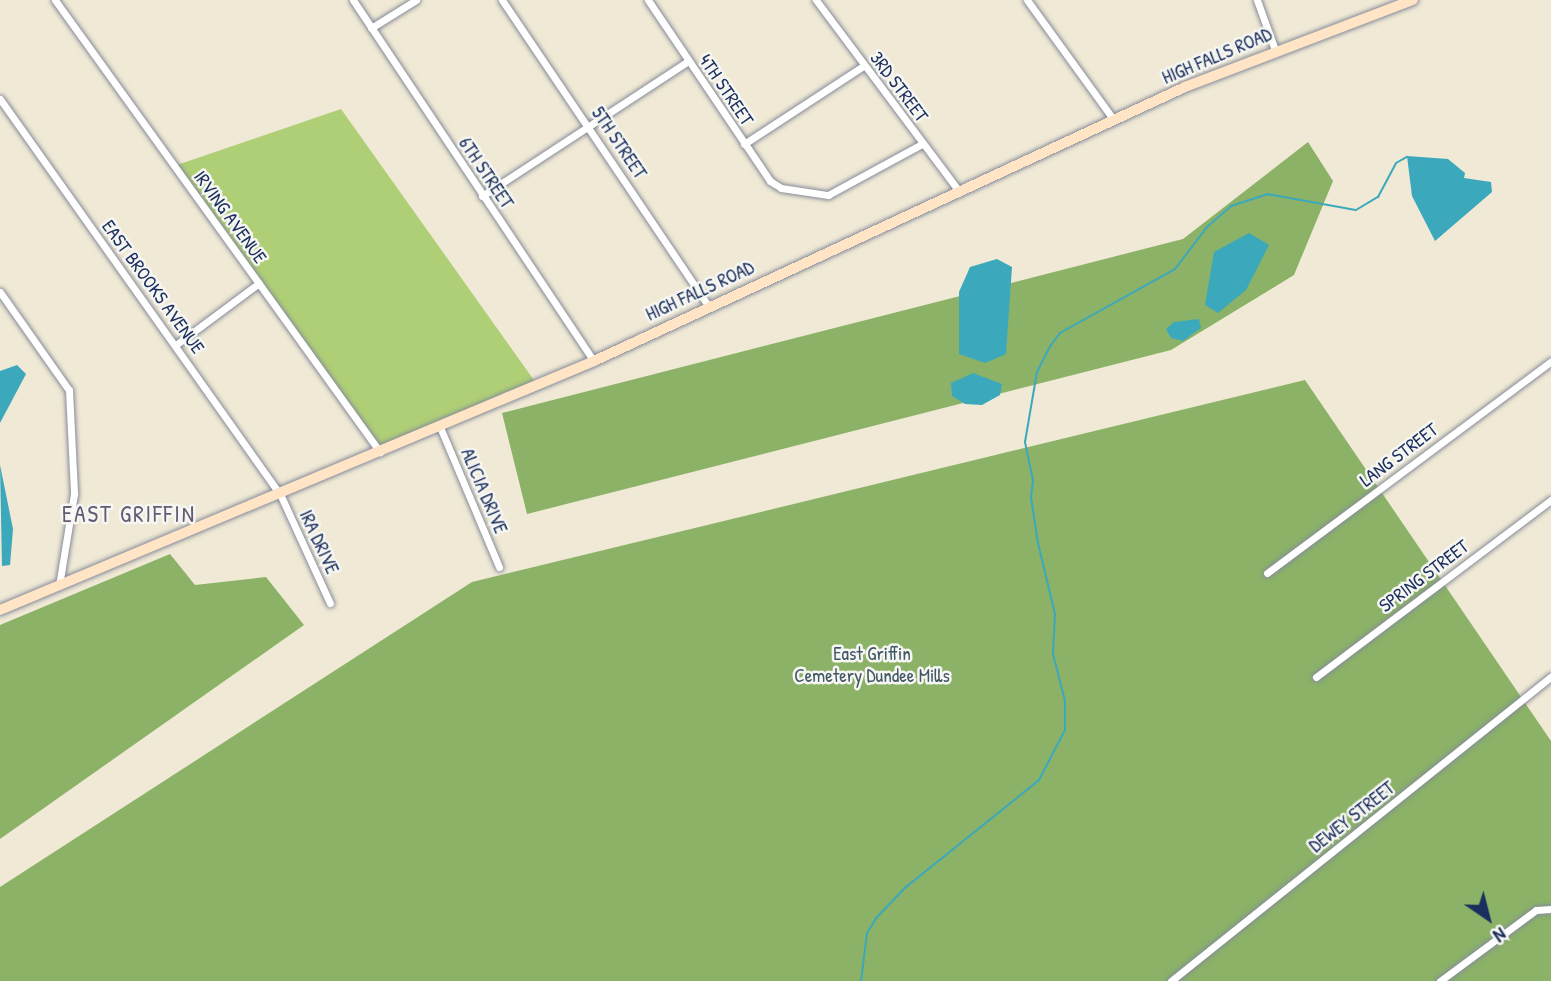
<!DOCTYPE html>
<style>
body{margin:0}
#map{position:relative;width:1551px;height:981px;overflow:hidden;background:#f0e9d5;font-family:"Patrick Hand",sans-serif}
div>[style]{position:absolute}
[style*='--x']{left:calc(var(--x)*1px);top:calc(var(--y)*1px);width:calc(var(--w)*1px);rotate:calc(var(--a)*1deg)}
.green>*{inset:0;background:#afcf76}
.forest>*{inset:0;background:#8bb267}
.water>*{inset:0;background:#3ca8bc}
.stream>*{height:2px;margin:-1px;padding:0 1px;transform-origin:1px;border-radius:1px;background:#3ca8bc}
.roads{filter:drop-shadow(0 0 2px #868c9a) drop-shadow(0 0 2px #868c9a)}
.street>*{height:7px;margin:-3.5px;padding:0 3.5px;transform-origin:3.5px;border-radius:3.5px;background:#fff}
.secondary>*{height:10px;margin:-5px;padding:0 5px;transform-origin:5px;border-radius:5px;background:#ffe4c6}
span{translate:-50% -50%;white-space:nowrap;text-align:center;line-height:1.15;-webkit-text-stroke:5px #f6f6f2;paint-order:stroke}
.street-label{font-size:19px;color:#1b2f5e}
.park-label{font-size:19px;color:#405764}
.quarter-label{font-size:23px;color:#665a72;letter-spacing:2px}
.north{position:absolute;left:1453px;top:883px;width:70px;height:70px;-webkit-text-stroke:5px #f6f6f2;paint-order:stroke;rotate:145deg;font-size:19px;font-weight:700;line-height:28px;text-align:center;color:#1b2f5e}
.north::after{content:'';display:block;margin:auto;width:24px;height:32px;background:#1b2f5e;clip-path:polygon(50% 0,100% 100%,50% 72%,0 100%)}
</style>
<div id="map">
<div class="green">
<div style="clip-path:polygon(341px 109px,536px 383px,379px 450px,174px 166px)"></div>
</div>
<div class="forest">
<div style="clip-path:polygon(1308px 142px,1333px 181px,1294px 275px,1171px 350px,527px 514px,502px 413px,1183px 239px)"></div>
<div style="clip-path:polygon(1305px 380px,1551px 741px,1551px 981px,0 981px,0 887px,472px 582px)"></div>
<div style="clip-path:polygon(170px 554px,195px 585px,266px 577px,304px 625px,0 839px,0 625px)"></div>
</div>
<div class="water">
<div style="clip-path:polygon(1407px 156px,1448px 159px,1465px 173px,1464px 178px,1491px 182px,1492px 192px,1435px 241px,1412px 196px)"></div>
<div style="clip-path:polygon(1249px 233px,1269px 245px,1246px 290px,1218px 313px,1205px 305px,1214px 252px)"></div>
<div style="clip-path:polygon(997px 259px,1012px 267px,1006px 354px,985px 363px,959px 354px,959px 292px,970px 267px)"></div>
<div style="clip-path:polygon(1199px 319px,1201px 328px,1183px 341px,1171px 338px,1166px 329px,1174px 322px)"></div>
<div style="clip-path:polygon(17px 365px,26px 374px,0 423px,0 371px)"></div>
<div style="clip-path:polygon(973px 373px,1002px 384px,1000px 395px,982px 405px,965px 404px,952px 396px,951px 383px)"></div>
<div style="clip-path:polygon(0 465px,13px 529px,10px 565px,2px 566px)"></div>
</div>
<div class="stream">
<div style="--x:861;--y:981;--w:48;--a:-82.9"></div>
<div style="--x:867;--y:933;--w:19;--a:-58"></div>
<div style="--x:877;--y:917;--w:42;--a:-46"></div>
<div style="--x:906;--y:887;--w:171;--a:-38.8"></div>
<div style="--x:1039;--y:780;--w:56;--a:-62.5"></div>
<div style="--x:1065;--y:730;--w:29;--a:-90"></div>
<div style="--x:1065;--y:701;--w:49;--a:-104.3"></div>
<div style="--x:1053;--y:654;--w:40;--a:-87.1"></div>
<div style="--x:1055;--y:614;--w:73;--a:-103.5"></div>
<div style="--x:1038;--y:543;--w:47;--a:-98.7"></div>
<div style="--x:1031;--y:497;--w:17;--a:-83"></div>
<div style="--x:1033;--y:480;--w:39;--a:-102"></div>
<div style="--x:1025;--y:442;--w:71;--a:-80.3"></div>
<div style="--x:1037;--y:372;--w:30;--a:-63"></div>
<div style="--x:1051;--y:345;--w:15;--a:-53"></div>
<div style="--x:1060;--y:333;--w:132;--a:-29.1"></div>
<div style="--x:1175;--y:269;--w:53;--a:-52.7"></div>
<div style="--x:1207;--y:227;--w:32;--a:-41"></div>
<div style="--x:1231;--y:206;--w:38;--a:-18"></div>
<div style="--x:1267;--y:194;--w:90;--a:10.2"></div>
<div style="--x:1356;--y:210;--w:26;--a:-31"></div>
<div style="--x:1378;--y:197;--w:38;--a:-62"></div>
<div style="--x:1396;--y:163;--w:13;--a:-29"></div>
</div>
<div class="roads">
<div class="street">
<div style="--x:55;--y:0;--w:557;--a:54.28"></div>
<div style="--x:353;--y:0;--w:434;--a:56.3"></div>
<div style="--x:502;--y:0;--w:368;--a:56"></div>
<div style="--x:648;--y:0;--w:218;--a:56"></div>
<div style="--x:770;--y:181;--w:13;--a:32"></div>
<div style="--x:781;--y:188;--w:48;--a:8.5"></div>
<div style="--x:828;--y:195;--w:107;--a:-28.5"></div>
<div style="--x:816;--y:0;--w:239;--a:53.2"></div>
<div style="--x:1027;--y:0;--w:148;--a:54.1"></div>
<div style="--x:1257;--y:0;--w:53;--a:70.2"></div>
<div style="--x:371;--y:28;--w:53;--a:-31.9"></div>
<div style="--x:0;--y:99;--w:484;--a:54.7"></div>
<div style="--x:280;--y:494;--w:120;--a:65.4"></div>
<div style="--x:744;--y:144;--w:142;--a:-33.2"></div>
<div style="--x:482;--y:196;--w:246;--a:-33.2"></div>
<div style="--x:0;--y:292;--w:120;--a:54.9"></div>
<div style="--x:69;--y:390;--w:104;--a:87.2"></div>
<div style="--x:74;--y:494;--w:93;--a:99.3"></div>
<div style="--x:177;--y:344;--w:102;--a:-36.6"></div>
<div style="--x:440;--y:427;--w:152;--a:67.1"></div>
<div style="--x:1267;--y:573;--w:354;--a:-36.7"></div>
<div style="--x:1316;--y:677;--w:294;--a:-37"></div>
<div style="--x:1171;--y:981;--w:487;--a:-38.7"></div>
<div style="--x:1440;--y:981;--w:119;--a:-36.5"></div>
<div style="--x:1536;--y:910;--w:15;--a:-4"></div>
</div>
<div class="secondary">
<div style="--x:0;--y:610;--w:644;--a:-22.74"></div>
<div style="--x:594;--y:361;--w:651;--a:-24.87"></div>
<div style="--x:1185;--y:87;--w:244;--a:-20.9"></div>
</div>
</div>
<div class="street-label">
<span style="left:1217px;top:56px;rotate:-23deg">HIGH FALLS ROAD</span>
<span style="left:899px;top:87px;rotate:53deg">3RD STREET</span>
<span style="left:726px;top:90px;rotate:56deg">4TH STREET</span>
<span style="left:619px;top:143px;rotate:56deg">5TH STREET</span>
<span style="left:486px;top:173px;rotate:56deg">6TH STREET</span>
<span style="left:230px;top:217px;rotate:54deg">IRVING AVENUE</span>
<span style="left:153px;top:287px;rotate:54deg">EAST BROOKS AVENUE</span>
<span style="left:700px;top:291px;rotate:-25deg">HIGH FALLS ROAD</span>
<span style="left:1399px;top:455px;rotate:-37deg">LANG STREET</span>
<span style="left:484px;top:491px;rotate:67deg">ALICIA DRIVE</span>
<span style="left:319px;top:542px;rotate:65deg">IRA DRIVE</span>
<span style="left:1424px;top:576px;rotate:-37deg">SPRING STREET</span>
<span style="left:1352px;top:817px;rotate:-38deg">DEWEY STREET</span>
</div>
<div class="park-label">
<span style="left:872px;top:665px">East Griffin<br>Cemetery Dundee Mills</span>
</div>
<div class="quarter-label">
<span style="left:129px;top:514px">EAST GRIFFIN</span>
</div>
<div class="north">N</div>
</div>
